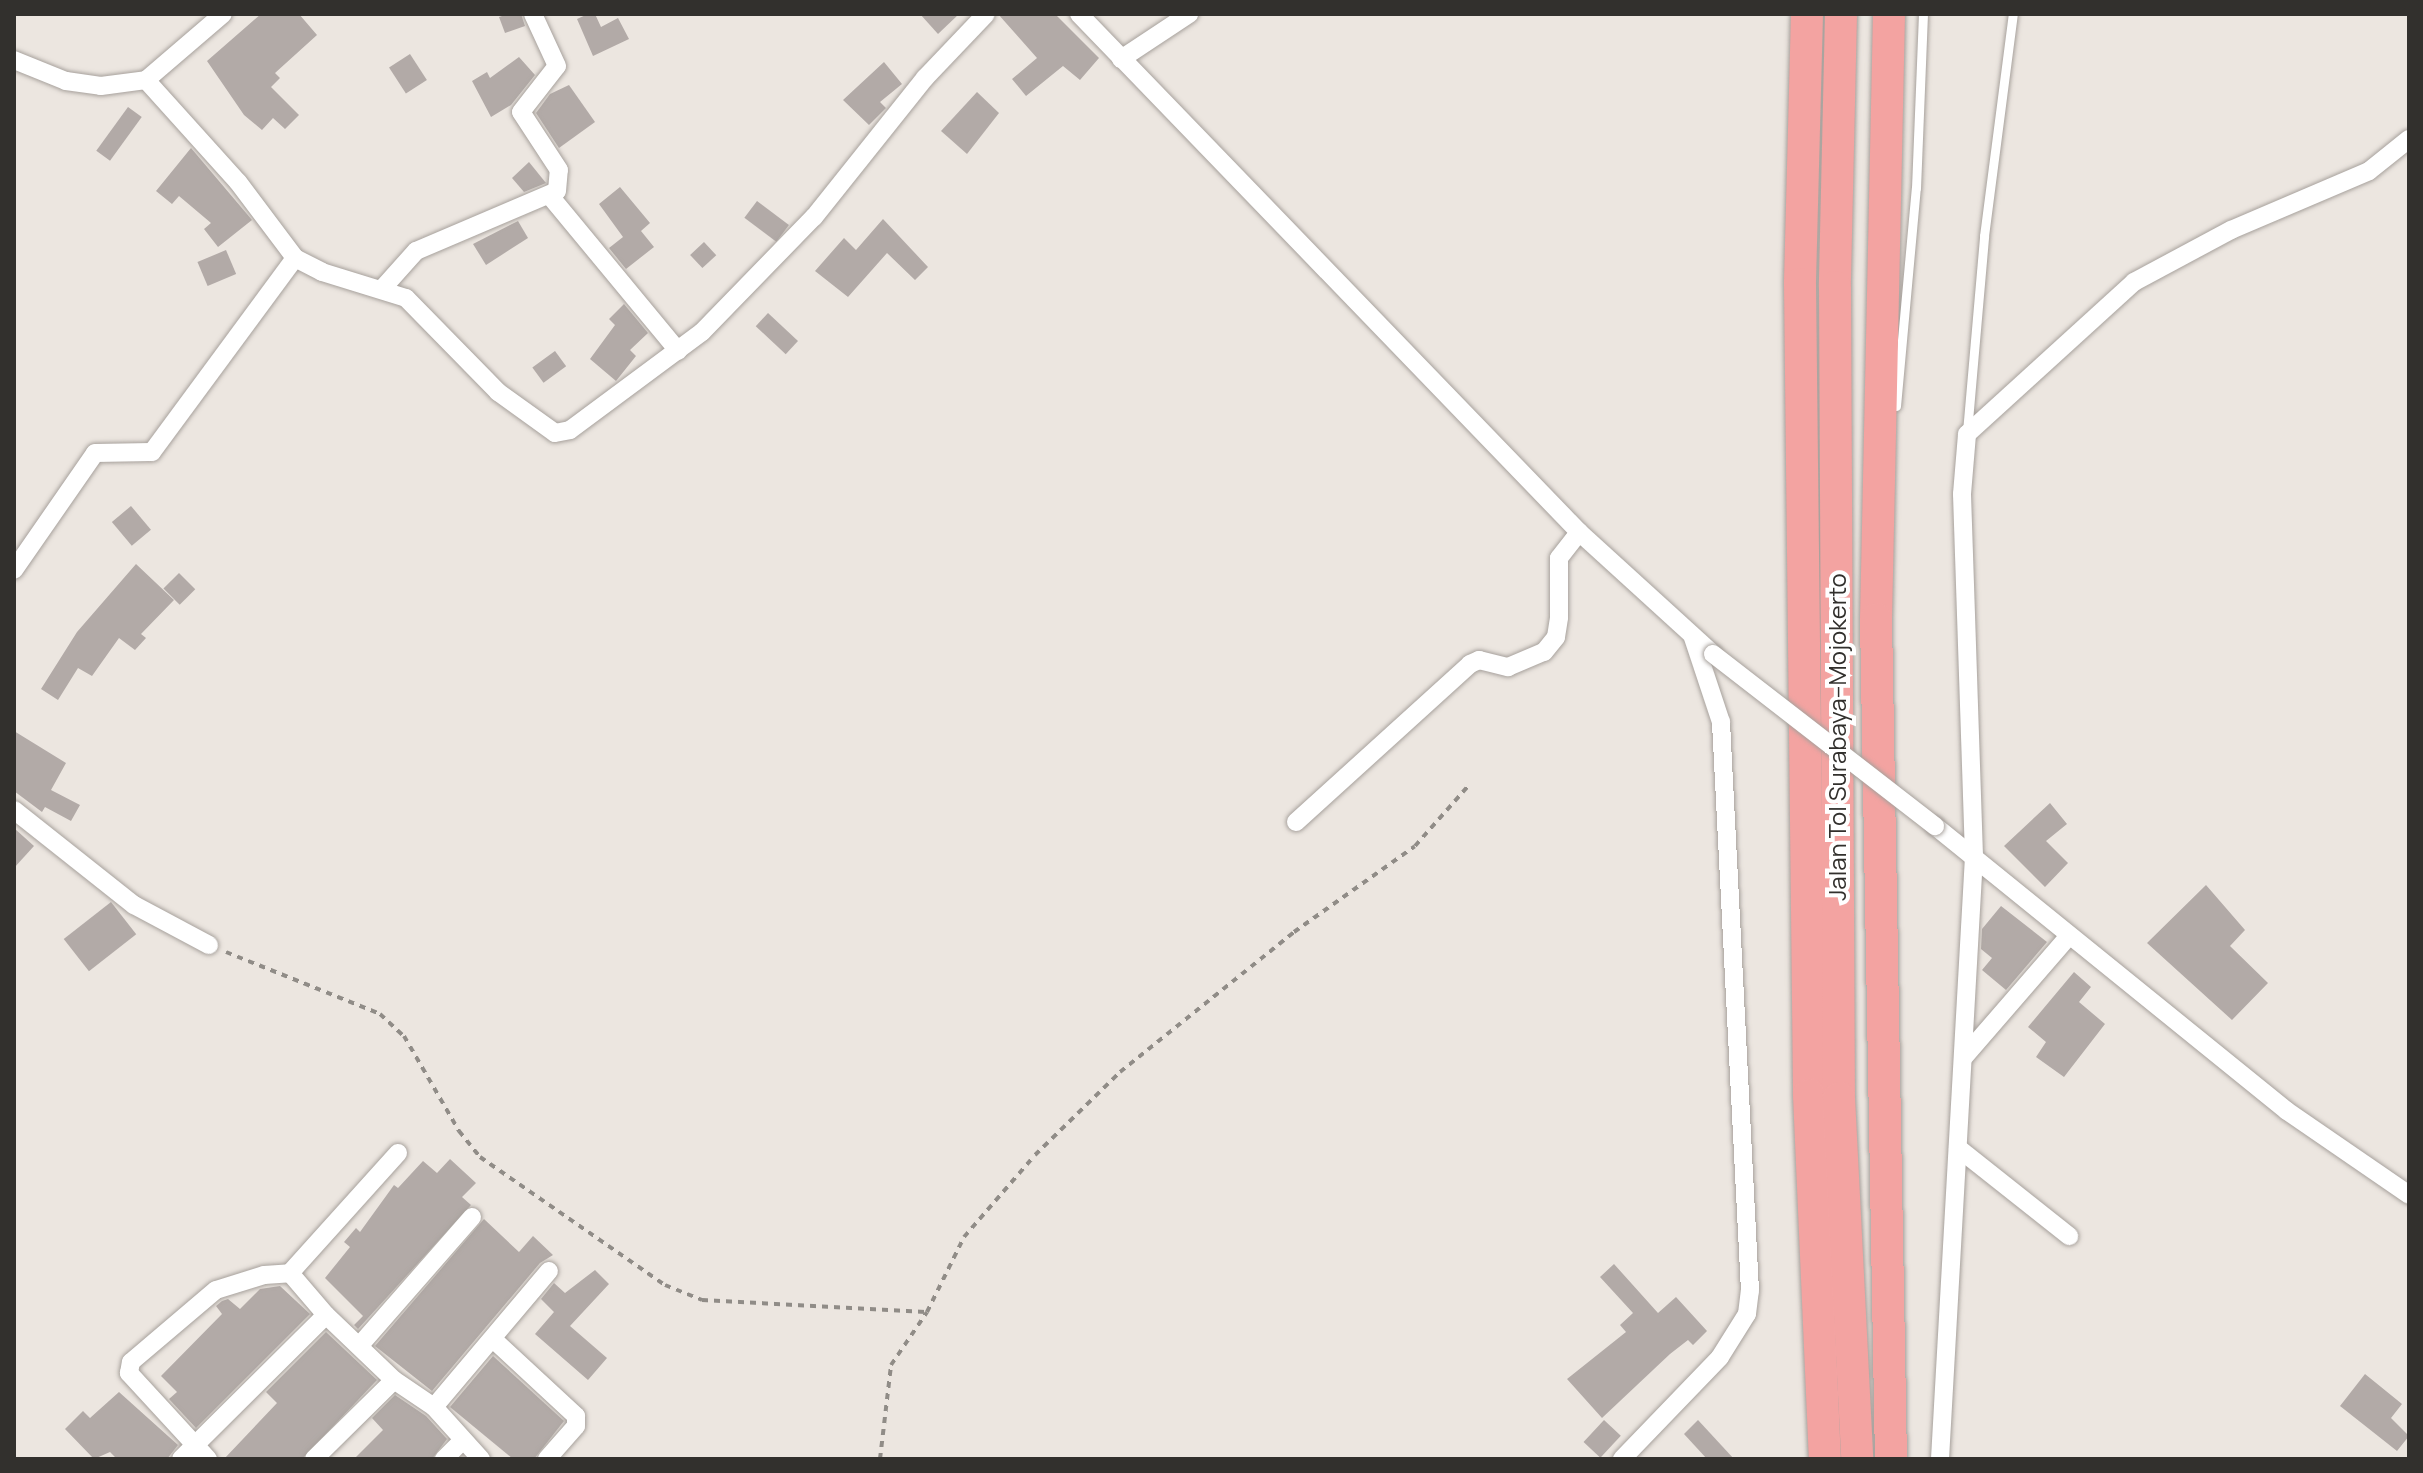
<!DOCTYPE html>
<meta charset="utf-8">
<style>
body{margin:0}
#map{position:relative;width:2423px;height:1473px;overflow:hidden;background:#ece6e0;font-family:Manrope,sans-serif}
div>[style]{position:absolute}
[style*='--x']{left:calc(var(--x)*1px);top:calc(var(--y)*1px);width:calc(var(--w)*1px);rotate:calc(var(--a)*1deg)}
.building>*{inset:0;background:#b2aaa7;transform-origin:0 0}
.path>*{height:4px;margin-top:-2px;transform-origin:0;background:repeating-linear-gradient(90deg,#908c87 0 6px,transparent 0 12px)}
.roads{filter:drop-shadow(0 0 2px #a7a19c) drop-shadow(0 0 2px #a7a19c)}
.lane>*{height:9px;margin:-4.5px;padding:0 4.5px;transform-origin:4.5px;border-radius:4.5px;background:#fff}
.street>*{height:18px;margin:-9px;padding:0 9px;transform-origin:9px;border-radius:9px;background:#fff}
.highway>*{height:32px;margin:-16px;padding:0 16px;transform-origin:16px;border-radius:16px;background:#f3a3a1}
.bridges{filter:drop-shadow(0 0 2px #a7a19c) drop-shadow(0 0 2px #a7a19c)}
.street-bridge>*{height:18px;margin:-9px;padding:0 9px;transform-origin:9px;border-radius:9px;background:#fff}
span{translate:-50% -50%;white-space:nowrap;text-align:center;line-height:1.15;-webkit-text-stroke:8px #fff;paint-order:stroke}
.street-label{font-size:24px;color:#32302d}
.frame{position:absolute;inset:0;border:16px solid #32302d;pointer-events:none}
</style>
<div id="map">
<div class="building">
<div style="clip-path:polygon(261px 14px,299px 14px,317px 35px,275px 73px,280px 78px,271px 87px,299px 115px,285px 129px,273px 118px,262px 130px,244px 115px,207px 61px)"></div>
<div style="clip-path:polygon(508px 14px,521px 14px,525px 26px,505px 33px,499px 17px)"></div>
<div style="clip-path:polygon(588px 14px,595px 14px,601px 27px,618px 18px,629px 39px,593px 56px,577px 19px)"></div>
<div style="clip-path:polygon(920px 14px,959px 14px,938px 34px)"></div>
<div style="clip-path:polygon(998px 14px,1055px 14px,1099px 58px,1080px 80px,1063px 66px,1026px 96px,1012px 79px,1037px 58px)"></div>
<div style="left:410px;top:54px;width:31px;height:25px;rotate:57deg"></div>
<div style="clip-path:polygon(519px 57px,535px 75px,511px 105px,491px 117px,472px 81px,487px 72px,490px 78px)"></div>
<div style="clip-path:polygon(884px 62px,902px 84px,880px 102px,886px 108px,869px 125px,843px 100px)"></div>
<div style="clip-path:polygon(569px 85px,595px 122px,559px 148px,536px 113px,550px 94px)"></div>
<div style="clip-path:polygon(977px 92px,999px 113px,967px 154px,941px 131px)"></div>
<div style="left:128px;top:107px;width:17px;height:54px;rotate:36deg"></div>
<div style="clip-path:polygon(191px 148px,252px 220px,218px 247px,204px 229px,211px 223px,179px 196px,172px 204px,156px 191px)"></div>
<div style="clip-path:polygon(529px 162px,546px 183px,524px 192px,512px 178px)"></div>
<div style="clip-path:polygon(620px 187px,650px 223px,641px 231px,654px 247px,626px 269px,609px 248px,623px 237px,599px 204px)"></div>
<div style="left:757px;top:201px;width:40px;height:21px;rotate:37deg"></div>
<div style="clip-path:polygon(883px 219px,928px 267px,915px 280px,887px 253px,848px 297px,815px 271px,844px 238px,856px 250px)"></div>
<div style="clip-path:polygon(518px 221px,528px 238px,486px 265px,473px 244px)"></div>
<div style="left:704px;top:242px;width:18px;height:19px;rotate:47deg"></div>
<div style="left:226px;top:250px;width:26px;height:31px;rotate:67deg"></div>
<div style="clip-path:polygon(624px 304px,648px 333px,630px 350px,636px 356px,616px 381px,590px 359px,615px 325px,609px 319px)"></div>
<div style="left:768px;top:313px;width:41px;height:18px;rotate:43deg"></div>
<div style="left:555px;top:351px;width:19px;height:28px;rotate:54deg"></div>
<div style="left:131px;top:506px;width:31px;height:25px;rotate:50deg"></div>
<div style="clip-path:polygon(136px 564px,174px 600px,141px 634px,146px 638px,135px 650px,119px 638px,92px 676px,78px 668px,58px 700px,41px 689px,77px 632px)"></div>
<div style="left:179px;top:573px;width:23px;height:22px;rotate:45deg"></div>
<div style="clip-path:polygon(14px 731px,66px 763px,51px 790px,80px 805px,71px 821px,45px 807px,42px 812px,14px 791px)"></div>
<div style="clip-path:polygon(2050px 803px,2067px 824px,2046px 841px,2068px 863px,2045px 887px,2004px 846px)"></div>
<div style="clip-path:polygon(14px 828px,34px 846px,14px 868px)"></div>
<div style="clip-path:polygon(2206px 885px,2245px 930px,2230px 946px,2268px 983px,2232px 1020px,2147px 943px)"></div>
<div style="left:111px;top:902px;width:41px;height:60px;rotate:52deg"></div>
<div style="clip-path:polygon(2001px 906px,2047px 942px,2006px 990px,1982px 970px,1992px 958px,1981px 949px,1982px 929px)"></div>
<div style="clip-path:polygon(2074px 972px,2091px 987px,2079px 1002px,2105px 1024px,2064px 1077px,2036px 1057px,2046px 1042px,2028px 1027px)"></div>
<div style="clip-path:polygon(450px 1159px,476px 1183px,462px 1197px,471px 1205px,358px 1329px,354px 1325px,363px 1316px,325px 1278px,350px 1247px,344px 1242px,356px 1228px,360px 1232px,394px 1185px,398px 1188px,423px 1161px,437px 1173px)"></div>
<div style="clip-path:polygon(484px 1219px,519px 1252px,533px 1236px,553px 1255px,540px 1263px,432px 1391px,375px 1346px)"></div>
<div style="clip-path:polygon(1614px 1264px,1658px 1313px,1676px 1297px,1707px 1331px,1693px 1345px,1688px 1340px,1670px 1354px,1602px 1418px,1567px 1379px,1626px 1332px,1620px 1325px,1633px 1313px,1600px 1277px)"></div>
<div style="clip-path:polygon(595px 1270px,609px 1284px,570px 1326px,607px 1358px,588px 1380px,535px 1334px,554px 1312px,541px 1299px,554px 1283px,565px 1293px)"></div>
<div style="clip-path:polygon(280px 1286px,310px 1314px,196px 1428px,169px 1399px,177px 1392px,161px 1376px,222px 1314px,216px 1306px,222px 1301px,228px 1299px,240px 1309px,260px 1289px)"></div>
<div style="clip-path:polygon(326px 1332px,377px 1380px,302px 1459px,224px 1459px,277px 1403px,266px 1392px)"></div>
<div style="clip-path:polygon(493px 1356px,564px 1421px,534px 1459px,513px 1459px,450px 1407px)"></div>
<div style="clip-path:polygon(2365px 1374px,2402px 1404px,2391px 1418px,2409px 1436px,2397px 1451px,2340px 1406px)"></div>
<div style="clip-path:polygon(119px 1392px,178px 1445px,167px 1459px,117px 1459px,110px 1452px,94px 1459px,65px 1429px,83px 1411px,90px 1418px)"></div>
<div style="clip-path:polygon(395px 1395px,426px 1416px,447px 1439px,432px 1459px,354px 1459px,383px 1430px,372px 1418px)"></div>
<div style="left:1604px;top:1420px;width:23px;height:30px;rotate:43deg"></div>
<div style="clip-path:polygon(1698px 1420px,1734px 1459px,1707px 1459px,1684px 1434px)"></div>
</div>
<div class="path">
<div style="--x:226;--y:952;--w:166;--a:21.9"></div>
<div style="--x:380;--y:1014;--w:33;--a:43"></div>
<div style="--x:404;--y:1036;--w:110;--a:59.9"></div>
<div style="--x:459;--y:1131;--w:33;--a:51"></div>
<div style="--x:480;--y:1157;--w:225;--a:34.7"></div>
<div style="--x:665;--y:1285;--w:40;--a:22"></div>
<div style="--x:702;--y:1300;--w:224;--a:3.1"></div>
<div style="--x:880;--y:1459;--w:95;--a:-83.3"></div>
<div style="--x:891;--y:1365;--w:64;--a:-55.8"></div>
<div style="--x:927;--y:1312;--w:84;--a:-63.7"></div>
<div style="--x:964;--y:1237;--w:108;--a:-49.1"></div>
<div style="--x:1035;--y:1155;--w:119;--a:-44.3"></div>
<div style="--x:1120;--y:1072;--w:223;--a:-38.8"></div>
<div style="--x:1294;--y:932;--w:148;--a:-35.4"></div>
<div style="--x:1415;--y:846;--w:81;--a:-48.5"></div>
</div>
<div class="roads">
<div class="lane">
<div style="--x:1896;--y:406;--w:219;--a:-84.8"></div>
<div style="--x:1916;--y:188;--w:174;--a:-87.7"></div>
<div style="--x:1967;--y:432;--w:197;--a:-85"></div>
<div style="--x:1984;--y:236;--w:224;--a:-82.6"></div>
</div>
<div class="street">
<div style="--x:1079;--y:14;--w:720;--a:46.01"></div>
<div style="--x:1579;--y:532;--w:181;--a:42.3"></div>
<div style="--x:1121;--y:59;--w:82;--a:-33.5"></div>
<div style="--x:14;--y:60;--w:56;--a:22"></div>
<div style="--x:66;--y:81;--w:35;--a:8"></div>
<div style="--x:101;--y:86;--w:45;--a:-7.6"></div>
<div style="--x:146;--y:80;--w:137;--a:48"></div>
<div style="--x:238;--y:182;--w:95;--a:53.1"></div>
<div style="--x:295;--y:258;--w:30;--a:27"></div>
<div style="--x:322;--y:272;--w:88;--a:17.2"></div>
<div style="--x:406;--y:298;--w:132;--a:45.6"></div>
<div style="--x:498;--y:392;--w:70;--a:35.7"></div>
<div style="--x:555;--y:433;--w:15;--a:-11"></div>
<div style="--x:570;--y:430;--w:164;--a:-36.6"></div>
<div style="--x:702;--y:332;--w:161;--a:-45.8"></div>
<div style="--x:814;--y:217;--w:178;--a:-51.4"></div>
<div style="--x:925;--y:78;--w:88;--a:-46.4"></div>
<div style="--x:146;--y:80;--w:101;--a:-40.6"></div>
<div style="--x:550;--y:196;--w:201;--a:50.4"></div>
<div style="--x:382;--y:289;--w:51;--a:-48.2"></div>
<div style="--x:416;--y:251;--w:153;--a:-23.1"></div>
<div style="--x:557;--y:191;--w:21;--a:-85"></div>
<div style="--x:559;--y:170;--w:69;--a:-123.2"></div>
<div style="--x:521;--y:112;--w:58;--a:-52"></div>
<div style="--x:557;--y:66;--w:57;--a:-114.8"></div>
<div style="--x:14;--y:570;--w:142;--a:-55.3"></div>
<div style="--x:95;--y:453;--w:57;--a:-1"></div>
<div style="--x:152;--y:452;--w:241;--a:-53.6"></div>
<div style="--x:14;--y:810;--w:153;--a:38.4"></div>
<div style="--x:134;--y:905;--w:85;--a:28.1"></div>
<div style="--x:1296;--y:822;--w:235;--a:-42.2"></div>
<div style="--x:1470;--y:664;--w:10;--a:-24"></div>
<div style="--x:1479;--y:660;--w:30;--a:14"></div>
<div style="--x:1508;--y:667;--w:39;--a:-23"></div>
<div style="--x:1544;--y:652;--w:19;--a:-51"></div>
<div style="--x:1556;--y:637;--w:20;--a:-81"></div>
<div style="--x:1559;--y:617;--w:59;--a:-90"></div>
<div style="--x:1559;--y:558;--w:33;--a:-52"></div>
<div style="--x:1935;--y:826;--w:453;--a:39"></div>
<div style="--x:2287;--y:1111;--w:148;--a:34.5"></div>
<div style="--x:1964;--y:1057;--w:157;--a:-49.1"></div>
<div style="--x:1958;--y:1148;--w:142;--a:38.4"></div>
<div style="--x:398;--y:1153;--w:161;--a:132"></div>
<div style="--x:290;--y:1273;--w:55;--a:49.4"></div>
<div style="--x:326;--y:1315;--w:94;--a:43.7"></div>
<div style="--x:394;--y:1380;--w:48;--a:34"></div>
<div style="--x:434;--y:1407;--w:70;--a:47.9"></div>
<div style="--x:494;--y:1340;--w:112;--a:42.8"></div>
<div style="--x:576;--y:1416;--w:10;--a:90"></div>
<div style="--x:576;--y:1426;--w:44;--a:131.3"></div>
<div style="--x:360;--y:1345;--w:170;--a:-48.8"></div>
<div style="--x:434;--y:1407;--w:178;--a:-49.8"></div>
<div style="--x:181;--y:1459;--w:204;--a:-44.8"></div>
<div style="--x:208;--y:1459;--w:117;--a:-132.6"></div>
<div style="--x:129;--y:1373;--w:11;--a:-80"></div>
<div style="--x:131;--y:1362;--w:111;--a:-40.3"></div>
<div style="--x:216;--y:1290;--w:50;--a:-17.4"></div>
<div style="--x:264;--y:1275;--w:26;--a:-4"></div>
<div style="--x:314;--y:1459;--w:112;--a:-44.6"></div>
<div style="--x:444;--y:1459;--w:25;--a:-45"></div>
<div style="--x:1622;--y:1459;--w:141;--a:-46.1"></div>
<div style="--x:1720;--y:1357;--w:51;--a:-57.9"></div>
<div style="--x:1747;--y:1314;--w:23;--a:-83"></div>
<div style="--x:1750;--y:1291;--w:570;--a:-92.92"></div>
<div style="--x:1721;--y:722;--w:89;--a:-108.4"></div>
<div style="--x:1940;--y:1459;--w:604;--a:-86.77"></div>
<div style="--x:1974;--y:856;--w:362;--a:-91.9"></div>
<div style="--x:1962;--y:494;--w:60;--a:-85.2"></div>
<div style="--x:1967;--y:434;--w:226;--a:-42.3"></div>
<div style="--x:2134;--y:282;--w:110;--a:-28.2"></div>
<div style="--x:2231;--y:230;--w:150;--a:-23.1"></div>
<div style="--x:2369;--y:171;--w:51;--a:-38.7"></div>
</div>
<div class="highway">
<div style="--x:1807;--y:14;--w:270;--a:91.5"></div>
<div style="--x:1800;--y:284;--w:811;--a:89.36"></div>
<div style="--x:1809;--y:1095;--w:364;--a:87.5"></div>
<div style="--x:1841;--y:14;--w:273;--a:91.3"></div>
<div style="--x:1835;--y:287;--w:811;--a:89.72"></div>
<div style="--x:1839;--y:1098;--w:361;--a:87.1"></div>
<div style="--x:1889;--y:14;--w:605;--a:91.23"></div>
<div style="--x:1876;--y:619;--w:840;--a:88.98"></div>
</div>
</div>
<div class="bridges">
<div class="street-bridge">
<div style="--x:1713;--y:654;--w:281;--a:37.8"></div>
</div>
</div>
<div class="street-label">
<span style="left:1837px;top:737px;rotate:-90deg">Jalan Tol Surabaya–Mojokerto</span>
</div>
<div class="frame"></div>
</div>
